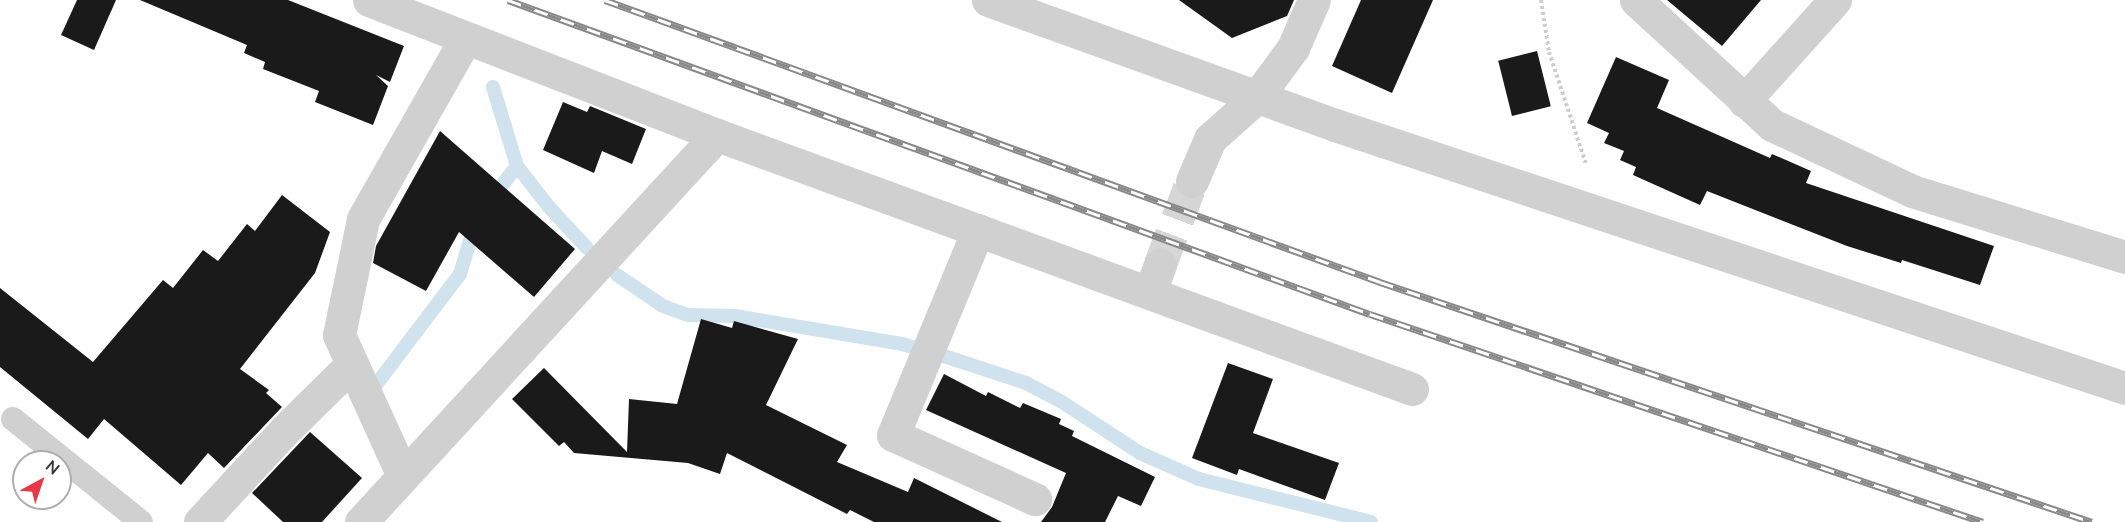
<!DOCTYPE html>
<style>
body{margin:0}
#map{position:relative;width:2125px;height:522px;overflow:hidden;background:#fff;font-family:"Nunito Sans",sans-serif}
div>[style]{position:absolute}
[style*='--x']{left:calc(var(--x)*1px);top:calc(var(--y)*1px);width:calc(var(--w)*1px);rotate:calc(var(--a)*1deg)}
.stream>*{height:14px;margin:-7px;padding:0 7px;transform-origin:7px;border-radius:7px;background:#cfe2ee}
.building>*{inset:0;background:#1a1a1a;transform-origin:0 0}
.minor-tunnel>*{height:33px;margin-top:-16.5px;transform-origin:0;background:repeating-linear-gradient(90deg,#d6d6d6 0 33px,transparent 0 49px)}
.path>*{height:4px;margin-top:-2px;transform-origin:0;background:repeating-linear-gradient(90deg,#cdcdcd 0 3px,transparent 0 6px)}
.service>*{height:24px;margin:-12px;padding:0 12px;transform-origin:12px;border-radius:12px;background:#d0d0d0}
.minor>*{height:33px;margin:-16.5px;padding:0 16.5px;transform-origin:16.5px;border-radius:16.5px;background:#d0d0d0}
.tertiary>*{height:33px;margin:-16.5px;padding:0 16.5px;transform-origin:16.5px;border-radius:16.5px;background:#d0d0d0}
.rail>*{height:7px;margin-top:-3.5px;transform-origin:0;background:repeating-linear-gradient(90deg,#fff 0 14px,#888 0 28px);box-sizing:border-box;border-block:2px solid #888}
span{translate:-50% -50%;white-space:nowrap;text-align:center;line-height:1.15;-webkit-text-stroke:6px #fff;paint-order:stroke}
.north{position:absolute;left:12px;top:450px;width:60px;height:60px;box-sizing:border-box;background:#fff;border:2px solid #adadad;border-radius:50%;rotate:40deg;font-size:16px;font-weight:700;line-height:24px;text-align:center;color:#333}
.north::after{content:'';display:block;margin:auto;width:21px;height:27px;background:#e63946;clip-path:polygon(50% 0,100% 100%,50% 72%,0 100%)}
</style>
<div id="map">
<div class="stream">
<div style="--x:493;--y:87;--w:83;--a:73.1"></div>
<div style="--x:517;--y:166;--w:52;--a:52"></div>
<div style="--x:549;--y:207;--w:56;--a:47.2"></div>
<div style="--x:492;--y:198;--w:41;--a:-52"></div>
<div style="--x:617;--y:275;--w:55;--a:34"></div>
<div style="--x:663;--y:306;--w:27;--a:20"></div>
<div style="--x:688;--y:315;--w:47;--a:1.2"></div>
<div style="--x:735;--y:316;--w:169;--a:9.5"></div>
<div style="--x:902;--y:344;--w:50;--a:16.3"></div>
<div style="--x:950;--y:358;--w:80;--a:18.2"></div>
<div style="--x:1026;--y:383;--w:41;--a:27.8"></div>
<div style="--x:1062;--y:402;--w:93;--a:33.2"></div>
<div style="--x:1140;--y:453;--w:64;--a:23.8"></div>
<div style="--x:1199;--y:479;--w:177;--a:14"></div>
<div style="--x:375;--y:386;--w:141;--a:-52.8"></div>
<div style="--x:460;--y:274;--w:52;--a:-73.3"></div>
</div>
<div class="building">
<div style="clip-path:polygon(77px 0,116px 0,94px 50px,61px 35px)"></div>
<div style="clip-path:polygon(140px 0,288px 0,404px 46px,390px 82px,376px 75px,388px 86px,373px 125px,315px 102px,319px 91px,263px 69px,265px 62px,244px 53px,247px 45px)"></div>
<div style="clip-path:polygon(1179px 0,1294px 0,1287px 16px,1232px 38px)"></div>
<div style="clip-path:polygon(1361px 0,1433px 0,1392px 93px,1332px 66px)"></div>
<div style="clip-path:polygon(1667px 0,1761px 0,1722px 46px)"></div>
<div style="left:1537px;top:51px;width:57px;height:40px;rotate:76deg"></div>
<div style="clip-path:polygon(1616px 57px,1669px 80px,1657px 108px,1770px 158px,1772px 154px,1811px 171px,1806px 183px,1994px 246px,1980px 285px,1902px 260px,1901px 263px,1847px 246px,1707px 191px,1700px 205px,1633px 175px,1636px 167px,1620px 160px,1624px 151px,1604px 143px,1609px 133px,1587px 123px)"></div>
<div style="clip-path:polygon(563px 102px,587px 112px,590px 106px,646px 129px,632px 164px,602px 151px,594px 173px,543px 150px)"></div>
<div style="clip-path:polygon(440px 131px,575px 249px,534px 297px,459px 232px,426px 291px,373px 263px,376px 246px)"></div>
<div style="clip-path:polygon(282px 195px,330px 232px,315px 273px,240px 369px,269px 390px,266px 393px,282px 407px,224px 468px,208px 453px,181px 485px,104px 419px,88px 439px,0 367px,0 288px,93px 362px,163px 280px,173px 288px,203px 250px,218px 261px,247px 224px,255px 231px)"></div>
<div style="clip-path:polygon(701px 319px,732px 328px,734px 321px,798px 339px,766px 405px,847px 445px,837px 462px,908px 492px,914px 478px,1002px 522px,874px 522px,850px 510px,847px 514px,727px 453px,720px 474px,688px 463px,574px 453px,564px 442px,559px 446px,512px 399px,544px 368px,627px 452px,629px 399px,677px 404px)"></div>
<div style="clip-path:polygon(1228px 363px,1273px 379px,1253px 433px,1339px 463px,1325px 500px,1239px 469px,1237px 475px,1192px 458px)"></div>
<div style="clip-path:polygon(944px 374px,986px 396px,988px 392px,1020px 408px,1023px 403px,1061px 419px,1059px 424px,1074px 431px,1072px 436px,1155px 477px,1141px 506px,1118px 496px,1105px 522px,1041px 522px,1052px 507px,1066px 473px,926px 410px)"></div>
<div style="clip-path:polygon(310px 432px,362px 478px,322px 522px,283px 522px,252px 493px)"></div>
</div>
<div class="minor-tunnel">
<div style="--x:1160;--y:265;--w:90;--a:-69.1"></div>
</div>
<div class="path">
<div style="--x:1541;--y:0;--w:53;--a:81.3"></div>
<div style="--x:1549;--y:52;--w:118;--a:71.7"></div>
</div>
<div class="service">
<div style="--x:13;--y:419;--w:164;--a:38.8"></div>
</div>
<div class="minor">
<div style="--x:369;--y:0;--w:373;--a:21.2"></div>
<div style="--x:717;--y:135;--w:740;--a:20.08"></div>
<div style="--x:1636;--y:0;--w:185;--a:42.6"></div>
<div style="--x:1772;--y:125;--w:155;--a:25.2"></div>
<div style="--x:1912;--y:191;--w:223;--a:17.2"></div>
<div style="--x:1744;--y:101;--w:136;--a:-48"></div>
<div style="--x:1192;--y:181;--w:46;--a:-66.8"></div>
<div style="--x:1210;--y:139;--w:63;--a:-41.8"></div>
<div style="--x:978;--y:230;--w:222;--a:112.5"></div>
<div style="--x:893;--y:435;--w:156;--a:24.3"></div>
<div style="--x:1150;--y:292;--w:29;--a:-70"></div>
<div style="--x:403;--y:476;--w:155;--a:-114.4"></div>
<div style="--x:339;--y:335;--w:118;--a:-78.3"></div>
<div style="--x:363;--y:219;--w:208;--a:-60.4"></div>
<div style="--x:200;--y:522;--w:124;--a:-47.3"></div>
<div style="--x:284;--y:431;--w:94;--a:-44.6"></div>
<div style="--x:361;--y:522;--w:526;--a:-47.39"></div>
</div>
<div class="tertiary">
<div style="--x:988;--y:0;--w:369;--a:19.8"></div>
<div style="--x:1335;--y:125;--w:833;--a:18.41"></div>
<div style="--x:1257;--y:97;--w:61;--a:-53.7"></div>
<div style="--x:1293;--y:48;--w:52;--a:-66.4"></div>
</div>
<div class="rail">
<div style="--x:508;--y:0;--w:917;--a:20.02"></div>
<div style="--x:1370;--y:314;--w:647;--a:18.74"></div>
<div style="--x:605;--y:0;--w:825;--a:19.99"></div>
<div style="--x:1380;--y:282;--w:751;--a:18.63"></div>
</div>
<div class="north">N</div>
</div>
